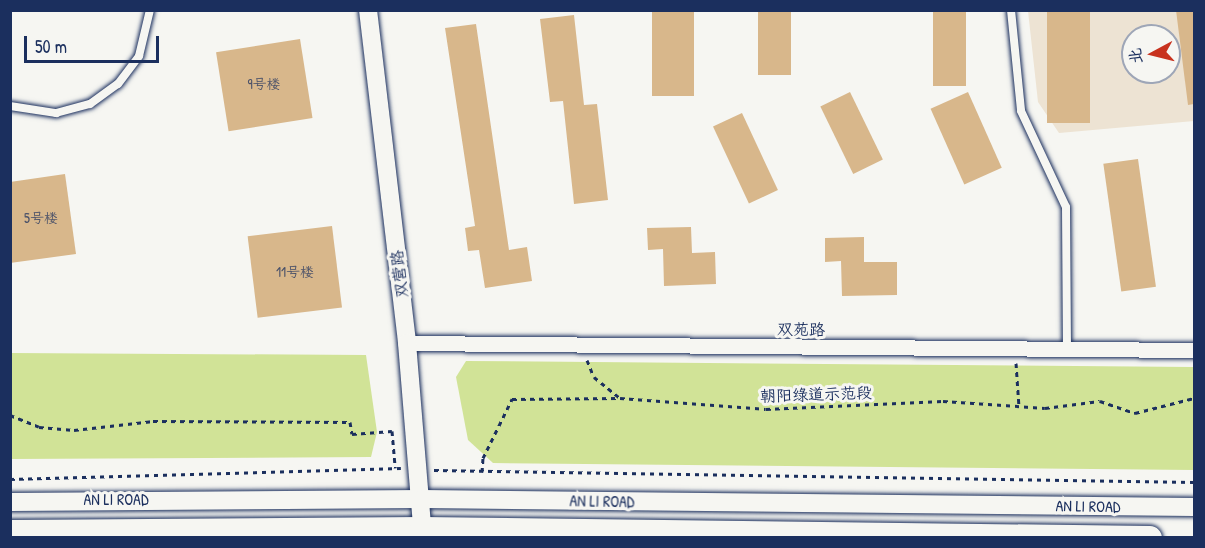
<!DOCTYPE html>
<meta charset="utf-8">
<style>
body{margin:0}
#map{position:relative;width:1205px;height:548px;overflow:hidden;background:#f6f6f2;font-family:"Patrick Hand","LXGW WenKai TC",sans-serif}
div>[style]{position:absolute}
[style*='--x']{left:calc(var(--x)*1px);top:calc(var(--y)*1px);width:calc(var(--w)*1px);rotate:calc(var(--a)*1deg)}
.built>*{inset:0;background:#ede3d3}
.green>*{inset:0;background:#d1e397}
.building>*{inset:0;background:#d8b78b;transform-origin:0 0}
.path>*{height:3px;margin-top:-1.5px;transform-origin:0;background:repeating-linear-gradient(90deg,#1b2f5e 0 4.5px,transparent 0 9px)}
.roads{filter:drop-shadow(0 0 2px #1b2f5e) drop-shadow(0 0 2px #1b2f5e)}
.service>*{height:8px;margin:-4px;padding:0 4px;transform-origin:4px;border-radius:4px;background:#f6f6f2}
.minor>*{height:15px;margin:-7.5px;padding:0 7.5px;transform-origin:7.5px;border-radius:7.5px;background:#f6f6f2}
.tertiary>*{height:18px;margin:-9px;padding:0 9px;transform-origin:9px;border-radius:9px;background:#f6f6f2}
.primary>*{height:24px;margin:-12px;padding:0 12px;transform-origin:12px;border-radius:12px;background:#f6f6f2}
span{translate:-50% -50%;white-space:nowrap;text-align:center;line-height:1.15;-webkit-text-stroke:6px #f6f6f2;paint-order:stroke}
.number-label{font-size:14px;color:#4a5169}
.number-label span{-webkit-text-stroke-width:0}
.street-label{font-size:16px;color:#1b2f5e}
.frame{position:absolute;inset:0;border:12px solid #1b2f5e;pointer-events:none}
.north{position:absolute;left:1121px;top:24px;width:60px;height:60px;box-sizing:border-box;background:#f6f6f2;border:2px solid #9ea6b7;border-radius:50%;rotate:263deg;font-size:16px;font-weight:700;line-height:24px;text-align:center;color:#1b2f5e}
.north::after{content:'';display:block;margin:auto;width:21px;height:27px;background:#c8321e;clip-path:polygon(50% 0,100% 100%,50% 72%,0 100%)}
.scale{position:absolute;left:24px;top:36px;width:135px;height:27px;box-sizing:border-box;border:3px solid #1b2f5e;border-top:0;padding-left:8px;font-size:18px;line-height:21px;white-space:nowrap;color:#1b2f5e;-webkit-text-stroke:4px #f6f6f2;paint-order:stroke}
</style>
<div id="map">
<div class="built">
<div style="clip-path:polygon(evenodd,1028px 11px,1194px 11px,1194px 121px,1059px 133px,1038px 102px,1028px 11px,1133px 36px,1169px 36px,1169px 72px,1133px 72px,1133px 36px)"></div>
</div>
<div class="green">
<div style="clip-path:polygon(11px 353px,366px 355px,377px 432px,371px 457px,11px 459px)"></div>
<div style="clip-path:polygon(466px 361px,1194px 367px,1194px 470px,493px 463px,468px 440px,456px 377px)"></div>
</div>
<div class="building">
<div style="left:652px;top:10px;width:42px;height:86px"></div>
<div style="left:758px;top:10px;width:33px;height:65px"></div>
<div style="left:933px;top:10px;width:33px;height:76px"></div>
<div style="left:1047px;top:10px;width:43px;height:113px"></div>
<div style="clip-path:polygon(1176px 10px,1194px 10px,1194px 104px,1188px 105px)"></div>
<div style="clip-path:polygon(574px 15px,584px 105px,597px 104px,608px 200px,574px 204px,563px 101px,550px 102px,540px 19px)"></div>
<div style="clip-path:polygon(476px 24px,509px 250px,527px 247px,532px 281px,485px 288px,479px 250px,468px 251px,465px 228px,475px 226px,445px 28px)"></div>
<div style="left:300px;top:39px;width:80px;height:85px;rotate:81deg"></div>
<div style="left:850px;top:92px;width:75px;height:33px;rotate:64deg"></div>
<div style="left:968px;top:92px;width:83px;height:41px;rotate:66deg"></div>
<div style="left:742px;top:113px;width:85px;height:32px;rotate:65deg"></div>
<div style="left:1138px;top:159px;width:129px;height:35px;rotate:82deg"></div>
<div style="clip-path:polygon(65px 174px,76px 254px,10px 263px,10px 182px)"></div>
<div style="left:332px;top:226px;width:82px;height:85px;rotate:83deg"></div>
<div style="clip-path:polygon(691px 227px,692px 253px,715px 252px,716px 284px,664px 286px,663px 249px,648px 250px,647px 228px)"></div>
<div style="clip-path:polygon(864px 237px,864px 262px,897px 262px,897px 295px,842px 296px,841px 261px,825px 262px,825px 238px)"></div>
</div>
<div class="path">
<div style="--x:587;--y:360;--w:18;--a:68"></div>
<div style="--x:594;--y:377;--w:32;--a:39"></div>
<div style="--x:1016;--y:363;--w:44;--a:86.1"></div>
<div style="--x:10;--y:415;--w:31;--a:22"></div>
<div style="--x:39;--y:427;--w:35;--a:5"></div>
<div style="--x:74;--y:430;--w:80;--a:-6.5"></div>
<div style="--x:153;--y:421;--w:197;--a:0.3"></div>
<div style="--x:350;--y:422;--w:12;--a:81"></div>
<div style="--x:352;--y:434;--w:40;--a:-4.3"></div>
<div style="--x:392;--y:431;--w:37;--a:85"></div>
<div style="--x:434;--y:470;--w:760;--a:0.9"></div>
<div style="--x:482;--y:472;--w:14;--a:-86"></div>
<div style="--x:483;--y:458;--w:66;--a:-63.8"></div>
<div style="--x:512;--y:399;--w:108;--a:-0.5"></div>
<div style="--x:620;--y:398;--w:146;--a:4.3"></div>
<div style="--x:766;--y:409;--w:177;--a:-2.6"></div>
<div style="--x:943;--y:401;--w:102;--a:3.9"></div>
<div style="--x:1045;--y:408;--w:55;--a:-7.3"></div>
<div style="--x:1100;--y:401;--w:37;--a:19"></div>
<div style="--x:1135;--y:413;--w:61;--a:-14.3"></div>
<div style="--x:10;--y:479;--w:391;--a:-1.6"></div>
</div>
<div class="roads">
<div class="service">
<div style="--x:1011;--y:10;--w:101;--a:84.3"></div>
<div style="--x:1021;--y:111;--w:106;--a:64.9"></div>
<div style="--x:1066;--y:207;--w:143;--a:89.6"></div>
<div style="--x:10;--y:106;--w:47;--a:8.7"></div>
<div style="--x:56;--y:113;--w:35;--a:-15"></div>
<div style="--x:90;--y:104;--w:34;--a:-36"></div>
<div style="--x:118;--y:84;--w:35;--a:-53"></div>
<div style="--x:139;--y:56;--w:47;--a:-76.6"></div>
</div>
<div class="minor">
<div style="--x:407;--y:343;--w:787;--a:0.51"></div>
</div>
<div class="tertiary">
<div style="--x:368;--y:10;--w:335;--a:83.3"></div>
<div style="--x:407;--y:343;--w:196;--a:85.3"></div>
<div style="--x:10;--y:502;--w:412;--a:-0.4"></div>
<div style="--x:422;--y:499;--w:772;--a:0.59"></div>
</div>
<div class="primary">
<div style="--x:10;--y:532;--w:412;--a:-0.4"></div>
<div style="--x:422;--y:529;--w:728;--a:0.71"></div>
</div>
</div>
<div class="number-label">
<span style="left:264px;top:84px">9号楼</span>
<span style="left:41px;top:218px">5号楼</span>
<span style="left:295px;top:272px">11号楼</span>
</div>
<div class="street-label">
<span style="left:399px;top:274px;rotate:-97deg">双营路</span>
<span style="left:801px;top:329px;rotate:1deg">双苑路</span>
<span style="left:816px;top:394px;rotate:-2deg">朝阳绿道示范段</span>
<span style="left:116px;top:499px">AN LI ROAD</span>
<span style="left:602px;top:501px;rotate:1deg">AN LI ROAD</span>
<span style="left:1088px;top:506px;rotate:1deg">AN LI ROAD</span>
</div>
<div class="frame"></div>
<div class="north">北</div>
<div class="scale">50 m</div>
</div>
